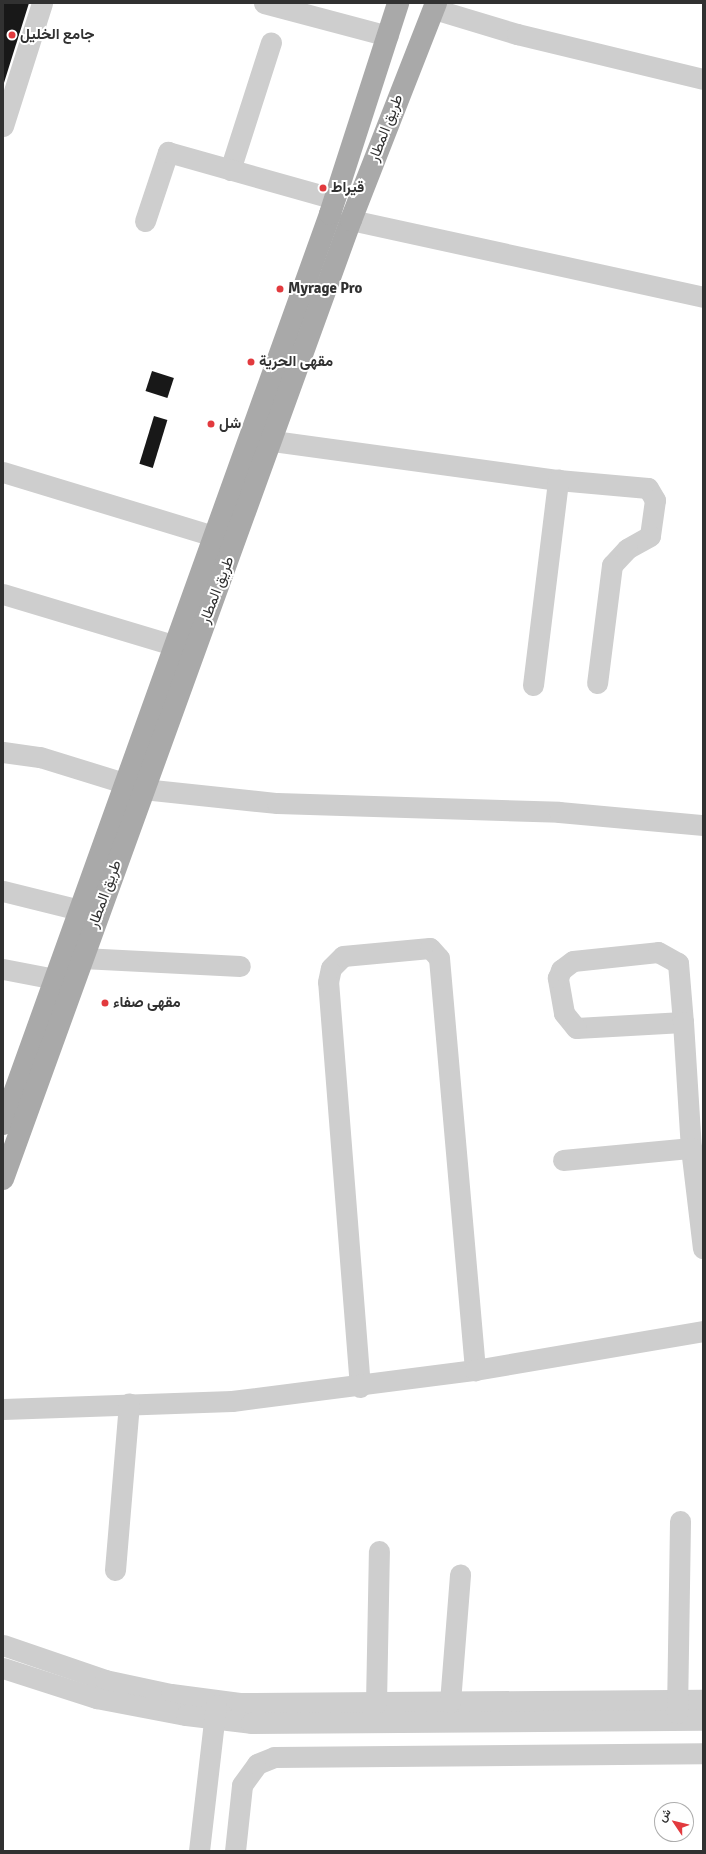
<!DOCTYPE html>
<meta charset="utf-8">
<style>
body{margin:0}
#map{position:relative;width:706px;height:1854px;overflow:hidden;background:#fff;font-family:Signika,Vazirmatn,sans-serif}
div>[style]{position:absolute}
[style*='--x']{left:calc(var(--x)*1px);top:calc(var(--y)*1px);width:calc(var(--w)*1px);rotate:calc(var(--a)*1deg)}
.building>*{inset:0;background:#181818;transform-origin:0 0}
.minor>*{height:21px;margin:-10.5px;padding:0 10.5px;transform-origin:10.5px;border-radius:10.5px;background:#cecece}
.major>*{height:22px;margin:-11px;padding:0 11px;transform-origin:11px;border-radius:11px;background:#a9a9a9}
.dots>*{width:11px;height:11px;translate:-50% -50%;box-sizing:border-box;border:2px solid #fff;border-radius:50%}
span{translate:-50% -50%;white-space:nowrap;text-align:center;line-height:1.15;-webkit-text-stroke:4px #fff;paint-order:stroke}
.poi-label{font-size:15px;color:#313131;font-weight:700}
.left{translate:0 -50%;text-align:left}
.street-label{font-size:15px;color:#313131}
.frame{position:absolute;inset:0;border:4px solid #313131;pointer-events:none}
.north{position:absolute;left:654px;top:1802px;width:40px;height:40px;box-sizing:border-box;background:#fff;border:1px solid #adadad;border-radius:50%;rotate:305deg;font-size:11px;font-weight:700;line-height:16px;text-align:center;color:#313131}
.north::after{content:'';display:block;margin:auto;width:14px;height:18px;background:#e23a3e;clip-path:polygon(50% 0,100% 100%,50% 72%,0 100%)}
</style>
<div id="map">
<div class="building">
<div style="clip-path:polygon(3px 3px,29px 3px,3px 86px)"></div>
<div style="left:152px;top:371px;width:23px;height:21px;rotate:18deg"></div>
<div style="left:154px;top:416px;width:14px;height:50px;rotate:17deg"></div>
</div>
<div class="minor">
<div style="--x:264;--y:3;--w:128;--a:14.9"></div>
<div style="--x:434;--y:9;--w:87;--a:16.8"></div>
<div style="--x:517;--y:34;--w:191;--a:13.6"></div>
<div style="--x:3;--y:126;--w:129;--a:-72.4"></div>
<div style="--x:230;--y:170;--w:134;--a:-72.2"></div>
<div style="--x:351;--y:220;--w:360;--a:12.3"></div>
<div style="--x:145;--y:221;--w:73;--a:-71.6"></div>
<div style="--x:168;--y:152;--w:173;--a:15.7"></div>
<div style="--x:273;--y:441;--w:288;--a:7.8"></div>
<div style="--x:558;--y:480;--w:90;--a:5.1"></div>
<div style="--x:648;--y:488;--w:14;--a:60"></div>
<div style="--x:655;--y:500;--w:36;--a:98"></div>
<div style="--x:650;--y:536;--w:26;--a:151"></div>
<div style="--x:627;--y:549;--w:22;--a:133"></div>
<div style="--x:612;--y:565;--w:119;--a:97.2"></div>
<div style="--x:3;--y:472;--w:220;--a:16.9"></div>
<div style="--x:3;--y:594;--w:181;--a:16.7"></div>
<div style="--x:533;--y:685;--w:207;--a:-83"></div>
<div style="--x:3;--y:752;--w:37;--a:8"></div>
<div style="--x:40;--y:757;--w:88;--a:17.2"></div>
<div style="--x:143;--y:789;--w:135;--a:6"></div>
<div style="--x:277;--y:803;--w:282;--a:1.8"></div>
<div style="--x:559;--y:812;--w:145;--a:5.2"></div>
<div style="--x:3;--y:891;--w:79;--a:13.9"></div>
<div style="--x:82;--y:958;--w:158;--a:2.9"></div>
<div style="--x:3;--y:969;--w:53;--a:10.9"></div>
<div style="--x:683;--y:1022;--w:107;--a:176.8"></div>
<div style="--x:576;--y:1028;--w:19;--a:-129"></div>
<div style="--x:564;--y:1013;--w:36;--a:-100"></div>
<div style="--x:558;--y:978;--w:9;--a:-69"></div>
<div style="--x:561;--y:970;--w:15;--a:-37"></div>
<div style="--x:573;--y:961;--w:85;--a:-6"></div>
<div style="--x:658;--y:952;--w:23;--a:29"></div>
<div style="--x:678;--y:963;--w:59;--a:85.2"></div>
<div style="--x:683;--y:1022;--w:126;--a:86.4"></div>
<div style="--x:691;--y:1148;--w:101;--a:83.2"></div>
<div style="--x:563;--y:1160;--w:129;--a:-5.4"></div>
<div style="--x:360;--y:1387;--w:406;--a:-94.5"></div>
<div style="--x:328;--y:982;--w:14;--a:-78"></div>
<div style="--x:331;--y:968;--w:17;--a:-45"></div>
<div style="--x:343;--y:956;--w:87;--a:-5.3"></div>
<div style="--x:430;--y:948;--w:13;--a:48"></div>
<div style="--x:439;--y:958;--w:414;--a:85"></div>
<div style="--x:3;--y:1409;--w:229;--a:-2"></div>
<div style="--x:232;--y:1401;--w:245;--a:-7.3"></div>
<div style="--x:475;--y:1370;--w:231;--a:-9.7"></div>
<div style="--x:115;--y:1570;--w:167;--a:-85.2"></div>
<div style="--x:3;--y:1645;--w:108;--a:18.9"></div>
<div style="--x:105;--y:1680;--w:67;--a:12"></div>
<div style="--x:171;--y:1694;--w:69;--a:7.5"></div>
<div style="--x:239;--y:1703;--w:464;--a:-0.4"></div>
<div style="--x:3;--y:1668;--w:98;--a:17.9"></div>
<div style="--x:96;--y:1698;--w:92;--a:10.7"></div>
<div style="--x:186;--y:1715;--w:65;--a:7"></div>
<div style="--x:251;--y:1723;--w:452;--a:-0.4"></div>
<div style="--x:450;--y:1702;--w:128;--a:-85.5"></div>
<div style="--x:376;--y:1703;--w:152;--a:-88.9"></div>
<div style="--x:677;--y:1713;--w:192;--a:-89.1"></div>
<div style="--x:199;--y:1851;--w:147;--a:-83.4"></div>
<div style="--x:235;--y:1851;--w:66;--a:-83.9"></div>
<div style="--x:242;--y:1785;--w:26;--a:-54"></div>
<div style="--x:257;--y:1764;--w:18;--a:-22"></div>
<div style="--x:274;--y:1757;--w:429;--a:-0.5"></div>
</div>
<div class="major">
<div style="--x:3;--y:1124;--w:967;--a:-70.23"></div>
<div style="--x:330;--y:214;--w:222;--a:-72.1"></div>
<div style="--x:3;--y:1179;--w:1020;--a:-70.06"></div>
<div style="--x:351;--y:220;--w:233;--a:-68.6"></div>
</div>
<div class="dots">
<div style="left:12px;top:35px;background:#e23a3e"></div>
<div style="left:323px;top:188px;background:#e23a3e"></div>
<div style="left:280px;top:289px;background:#e23a3e"></div>
<div style="left:251px;top:362px;background:#e23a3e"></div>
<div style="left:211px;top:424px;background:#e23a3e"></div>
<div style="left:105px;top:1003px;background:#e23a3e"></div>
</div>
<div class="poi-label">
<span class="left" style="left:20px;top:35px">جامع الخليل</span>
<span class="left" style="left:331px;top:188px">قيراط</span>
<span class="left" style="left:288px;top:289px">Myrage Pro</span>
<span class="left" style="left:259px;top:362px">مقهى الحرية</span>
<span class="left" style="left:219px;top:424px">شل</span>
<span class="left" style="left:113px;top:1003px">مقهى صفاء</span>
</div>
<div class="street-label">
<span style="left:386px;top:128px;rotate:-69deg">طريق المطار</span>
<span style="left:217px;top:590px;rotate:-69deg">طريق المطار</span>
<span style="left:105px;top:894px;rotate:-70deg">طريق المطار</span>
</div>
<div class="frame"></div>
<div class="north">ش</div>
</div>
